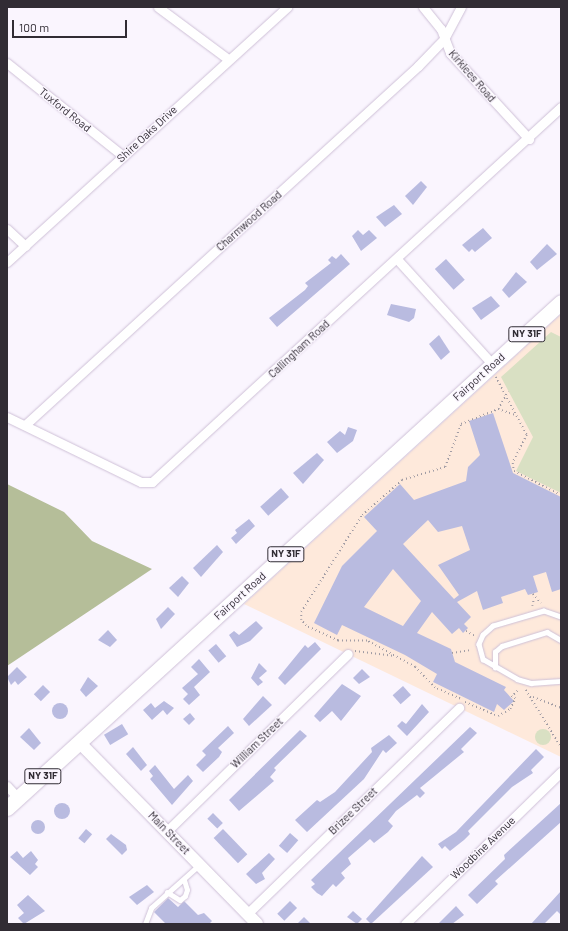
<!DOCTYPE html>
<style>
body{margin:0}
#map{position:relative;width:568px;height:931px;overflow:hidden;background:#faf5fe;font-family:Barlow,sans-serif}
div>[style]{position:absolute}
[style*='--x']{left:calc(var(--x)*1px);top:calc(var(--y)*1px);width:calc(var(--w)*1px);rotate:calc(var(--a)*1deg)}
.education>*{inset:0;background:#fee9db}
.green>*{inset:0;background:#d9e0c3}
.round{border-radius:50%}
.forest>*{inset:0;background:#b5be99}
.building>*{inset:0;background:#b9bbe0;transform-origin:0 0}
.path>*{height:1.5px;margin-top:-0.75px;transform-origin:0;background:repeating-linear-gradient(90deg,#a19ca4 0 1px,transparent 0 4px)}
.roads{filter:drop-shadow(0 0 1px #cec0d7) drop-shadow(0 0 1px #cec0d7)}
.service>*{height:4.5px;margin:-2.25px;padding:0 2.25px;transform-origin:2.25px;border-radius:2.25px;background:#fff}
.minor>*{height:9px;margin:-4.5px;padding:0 4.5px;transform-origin:4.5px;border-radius:4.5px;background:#fff}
.tertiary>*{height:12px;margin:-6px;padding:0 6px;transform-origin:6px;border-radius:6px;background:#fff}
.primary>*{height:15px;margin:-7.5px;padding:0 7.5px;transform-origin:7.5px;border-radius:7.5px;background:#fff}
span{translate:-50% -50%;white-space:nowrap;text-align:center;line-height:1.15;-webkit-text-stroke:3px #faf5fe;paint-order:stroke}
.shield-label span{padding:1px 3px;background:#faf5fe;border:1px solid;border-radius:3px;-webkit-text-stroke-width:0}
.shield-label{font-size:10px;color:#312c34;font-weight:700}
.street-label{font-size:11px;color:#312c34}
.frame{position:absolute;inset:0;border:8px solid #312c34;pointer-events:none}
.scale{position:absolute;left:12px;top:20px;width:115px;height:18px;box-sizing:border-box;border:2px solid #312c34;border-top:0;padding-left:5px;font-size:12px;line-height:14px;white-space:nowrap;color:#312c34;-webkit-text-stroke:3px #faf5fe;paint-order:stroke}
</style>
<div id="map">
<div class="education">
<div style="clip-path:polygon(561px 314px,561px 757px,244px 604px)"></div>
</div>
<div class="green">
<div style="clip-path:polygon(551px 332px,561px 337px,561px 493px,516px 471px,533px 437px,501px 377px)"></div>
<div class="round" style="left:535px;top:729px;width:16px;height:16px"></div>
</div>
<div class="forest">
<div style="clip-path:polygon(7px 484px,64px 512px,92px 541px,152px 569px,7px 666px)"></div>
</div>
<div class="building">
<div style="clip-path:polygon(421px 181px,427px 187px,413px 205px,405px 196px)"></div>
<div style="clip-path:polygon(394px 205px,402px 214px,385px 227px,376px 217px)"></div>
<div style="clip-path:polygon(483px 228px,492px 238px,475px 252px,472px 249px,469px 252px,462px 245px)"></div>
<div style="clip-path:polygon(358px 230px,363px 235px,369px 230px,377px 238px,361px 251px,352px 236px)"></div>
<div style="clip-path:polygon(547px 244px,557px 254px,537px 270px,530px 262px)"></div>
<div style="clip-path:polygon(341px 254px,350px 264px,277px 327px,269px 318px,305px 290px,308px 286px,305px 283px,331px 263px,328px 260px,332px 256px,336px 259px)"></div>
<div style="left:446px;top:259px;width:28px;height:15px;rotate:48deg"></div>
<div style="clip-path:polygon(516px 272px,527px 282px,509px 298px,502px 290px)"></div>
<div style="clip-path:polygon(491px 296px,500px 306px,481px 320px,472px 308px)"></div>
<div style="clip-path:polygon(391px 304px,416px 309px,414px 318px,409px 322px,387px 315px)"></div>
<div style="clip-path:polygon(439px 335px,450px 352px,441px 360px,429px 344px)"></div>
<div style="clip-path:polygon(evenodd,493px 413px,513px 473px,561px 497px,561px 589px,552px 592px,546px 572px,533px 576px,538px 592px,528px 595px,525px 589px,501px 597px,503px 603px,483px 610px,477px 591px,457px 602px,471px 617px,464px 624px,468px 628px,463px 633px,459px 628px,452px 634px,432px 612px,417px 633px,451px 649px,455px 662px,506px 687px,504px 690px,514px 701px,504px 710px,497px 704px,494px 712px,433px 682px,437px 674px,405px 655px,342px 625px,337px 635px,314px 623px,342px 566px,377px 531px,364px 517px,400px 484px,414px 500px,466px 481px,468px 467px,480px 455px,469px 421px,493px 413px,428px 520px,438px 532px,462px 526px,470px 550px,438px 565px,459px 595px,454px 599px,403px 544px,428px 520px,493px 413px,393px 569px,421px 601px,403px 626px,364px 607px,393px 569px)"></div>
<div style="clip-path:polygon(348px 427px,357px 430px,353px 441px,337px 453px,327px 442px,340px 431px,345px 435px)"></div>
<div style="clip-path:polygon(317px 453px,324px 460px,303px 484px,293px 473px)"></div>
<div style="left:281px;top:488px;width:12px;height:28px;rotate:48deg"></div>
<div style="clip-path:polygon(249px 519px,255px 526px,236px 544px,231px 538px,237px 533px,235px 530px)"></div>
<div style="clip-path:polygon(217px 545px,223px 552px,201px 577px,193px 568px)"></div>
<div style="clip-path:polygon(182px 576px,189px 583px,178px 597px,169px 588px)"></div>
<div style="clip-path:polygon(168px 607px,175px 614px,161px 629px,156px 619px)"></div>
<div style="clip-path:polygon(256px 621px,263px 628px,250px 641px,237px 647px,229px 635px,234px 631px,239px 635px)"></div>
<div style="clip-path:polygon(108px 630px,117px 640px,110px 647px,98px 640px)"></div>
<div style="clip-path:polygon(315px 642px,321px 649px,285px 685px,278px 678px,305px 645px,308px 648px)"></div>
<div style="left:216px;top:644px;width:16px;height:10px;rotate:50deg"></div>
<div style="clip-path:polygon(199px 659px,210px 672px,194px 687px,200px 695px,189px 705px,183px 699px,188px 694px,182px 688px,198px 674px,191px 667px)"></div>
<div style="clip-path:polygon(259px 663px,267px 671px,259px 678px,263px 682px,258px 686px,251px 678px)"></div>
<div style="clip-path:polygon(17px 667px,27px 677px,18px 685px,15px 681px,11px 685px,7px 677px)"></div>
<div style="clip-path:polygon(362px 669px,370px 677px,359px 684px,353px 678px)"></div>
<div style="clip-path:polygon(88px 677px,98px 686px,86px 697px,80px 690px)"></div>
<div style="clip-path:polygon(342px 684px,361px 696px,341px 721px,332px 711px,320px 722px,314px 716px)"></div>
<div style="left:43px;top:685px;width:10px;height:13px;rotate:45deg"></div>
<div style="left:403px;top:686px;width:12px;height:14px;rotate:48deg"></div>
<div style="clip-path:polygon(263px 696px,272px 705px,249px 726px,243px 719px)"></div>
<div style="clip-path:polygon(164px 701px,174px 708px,167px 715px,163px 710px,152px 720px,143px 710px,151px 703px,155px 708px)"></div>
<div class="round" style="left:52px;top:703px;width:16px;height:16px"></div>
<div style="clip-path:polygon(422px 704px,429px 712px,407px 736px,397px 726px,402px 721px,406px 724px)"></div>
<div style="clip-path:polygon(190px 713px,195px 719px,189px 725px,183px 719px)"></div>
<div style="left:122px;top:724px;width:12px;height:21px;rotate:59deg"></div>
<div style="clip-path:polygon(228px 726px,234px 733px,218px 748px,222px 752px,219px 757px,203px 772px,196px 765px,206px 755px,202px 751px)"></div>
<div style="clip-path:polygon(470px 727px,477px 733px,461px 749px,464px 752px,420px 788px,425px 793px,420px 798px,417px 795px,396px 811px,388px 821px,393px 826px,388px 832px,374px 843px,370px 839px,348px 858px,351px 864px,341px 873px,345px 878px,336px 887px,333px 884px,322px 896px,317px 893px,311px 887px,315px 884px,311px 880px)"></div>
<div style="clip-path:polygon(29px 728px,41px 743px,34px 750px,20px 737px)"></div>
<div style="clip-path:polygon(300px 730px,307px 736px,274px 768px,276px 770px,270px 777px,274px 781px,239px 811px,229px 800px)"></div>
<div style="clip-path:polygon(389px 735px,397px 743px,386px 753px,383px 750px,364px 779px,307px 832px,295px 820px,317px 800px,320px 802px,335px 792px,372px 752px,371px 748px)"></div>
<div style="clip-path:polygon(133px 747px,147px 765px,141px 771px,126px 754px)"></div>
<div style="clip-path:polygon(536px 749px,544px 757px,531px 770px,533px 773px,512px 787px,468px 831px,470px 834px,464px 840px,450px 851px,445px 846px,442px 849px,438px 844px,456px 832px)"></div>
<div style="clip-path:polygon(155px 765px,174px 789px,188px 775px,193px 781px,172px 805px,150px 779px,153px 776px,149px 771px)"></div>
<div class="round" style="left:54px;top:803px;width:16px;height:16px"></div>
<div style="clip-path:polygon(561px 803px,561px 822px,495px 881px,498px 884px,477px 904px,468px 895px,505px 859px,504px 855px)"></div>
<div style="left:213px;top:813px;width:14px;height:8px;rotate:45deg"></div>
<div class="round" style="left:31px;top:820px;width:14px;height:14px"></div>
<div style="left:86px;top:829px;width:8px;height:12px;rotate:40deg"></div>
<div style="left:223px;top:829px;width:35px;height:13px;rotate:46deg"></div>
<div style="left:290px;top:833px;width:11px;height:17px;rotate:41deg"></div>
<div style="clip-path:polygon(111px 834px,126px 845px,127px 850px,122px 855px,106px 839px)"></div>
<div style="clip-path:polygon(17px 851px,23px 858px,31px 851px,38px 860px,35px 864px,38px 867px,30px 875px,10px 857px)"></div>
<div style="clip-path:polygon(269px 853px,275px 859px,262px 873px,265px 879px,256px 884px,246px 874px)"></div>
<div style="clip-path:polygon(422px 856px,433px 867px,371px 924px,366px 919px)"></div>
<div style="clip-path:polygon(147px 885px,154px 892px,137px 905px,129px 897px)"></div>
<div style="clip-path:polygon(561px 891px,561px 915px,557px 911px,544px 924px,531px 924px)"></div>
<div style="clip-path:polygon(28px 895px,45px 911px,24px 924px,18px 918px,24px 913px,17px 905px)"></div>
<div style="clip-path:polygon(168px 898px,178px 907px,184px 901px,198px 915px,204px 913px,212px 921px,209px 924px,166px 924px,154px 912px)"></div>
<div style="left:290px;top:901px;width:10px;height:18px;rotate:45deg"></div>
<div style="clip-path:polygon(456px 906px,464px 915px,452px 924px,438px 924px)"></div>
<div style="clip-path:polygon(353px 911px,362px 919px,357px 924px,347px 917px)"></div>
<div style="clip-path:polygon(304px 917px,311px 924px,297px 924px)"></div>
</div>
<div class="path">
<div style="--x:496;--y:377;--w:66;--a:61.9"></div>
<div style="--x:527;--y:435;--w:31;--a:117"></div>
<div style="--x:513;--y:463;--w:8;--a:83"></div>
<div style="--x:514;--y:471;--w:53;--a:27.1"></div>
<div style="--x:498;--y:409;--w:18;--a:19"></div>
<div style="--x:533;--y:594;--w:12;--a:48"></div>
<div style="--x:532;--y:606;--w:8;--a:-76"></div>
<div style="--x:466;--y:631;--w:10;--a:29"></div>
<div style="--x:355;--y:651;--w:40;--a:7.1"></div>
<div style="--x:452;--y:653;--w:20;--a:-9"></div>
<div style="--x:526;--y:690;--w:67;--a:58.4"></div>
<div style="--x:511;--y:697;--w:11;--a:-45"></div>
<div style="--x:533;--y:697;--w:30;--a:21"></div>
<div style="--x:460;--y:699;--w:27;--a:-156"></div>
<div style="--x:435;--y:688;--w:29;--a:-134"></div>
<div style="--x:415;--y:667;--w:55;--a:-151.6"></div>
<div style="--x:367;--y:641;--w:29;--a:180"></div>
<div style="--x:338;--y:641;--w:35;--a:-155"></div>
<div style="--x:306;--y:626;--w:8;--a:-130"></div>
<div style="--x:301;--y:620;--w:8;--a:-90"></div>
<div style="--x:301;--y:612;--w:115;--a:-57.8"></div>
<div style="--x:362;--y:515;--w:53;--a:-41.2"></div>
<div style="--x:402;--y:480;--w:45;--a:-16.8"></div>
<div style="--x:445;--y:467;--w:46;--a:-69.6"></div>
<div style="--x:461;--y:424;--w:40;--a:-22"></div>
<div style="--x:498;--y:409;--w:20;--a:-60"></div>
<div style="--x:465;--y:702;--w:36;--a:23"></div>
<div style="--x:498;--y:716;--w:14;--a:-30"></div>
<div style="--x:510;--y:709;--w:11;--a:-63"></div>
<div style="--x:515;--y:699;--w:4;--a:-124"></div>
</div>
<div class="roads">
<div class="service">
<div style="--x:561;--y:617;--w:18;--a:-161"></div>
<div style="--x:544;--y:611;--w:53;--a:163.6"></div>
<div style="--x:493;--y:626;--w:13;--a:138"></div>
<div style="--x:483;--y:635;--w:10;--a:114"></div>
<div style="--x:479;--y:644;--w:16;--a:75"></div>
<div style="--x:483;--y:659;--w:39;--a:30"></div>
<div style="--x:517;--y:679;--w:15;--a:16"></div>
<div style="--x:531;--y:683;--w:30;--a:-4"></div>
<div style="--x:495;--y:668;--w:16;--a:-90"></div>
<div style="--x:495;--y:652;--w:9;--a:-41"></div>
<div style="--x:502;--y:646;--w:47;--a:-17.3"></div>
<div style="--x:547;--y:632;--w:16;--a:30"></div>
<div style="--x:167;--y:892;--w:15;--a:32"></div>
<div style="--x:180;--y:900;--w:6;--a:-39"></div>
<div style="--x:185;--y:896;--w:6;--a:-72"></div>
<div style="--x:187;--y:890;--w:10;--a:-107"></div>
<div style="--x:145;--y:924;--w:17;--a:-69"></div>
<div style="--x:151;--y:908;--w:63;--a:-41.8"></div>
</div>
<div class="minor">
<div style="--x:158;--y:7;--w:87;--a:36.6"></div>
<div style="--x:423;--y:7;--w:28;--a:51"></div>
<div style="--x:441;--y:29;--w:26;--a:69"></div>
<div style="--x:450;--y:53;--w:117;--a:47.4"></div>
<div style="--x:7;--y:63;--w:149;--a:38.7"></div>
<div style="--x:7;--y:229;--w:25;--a:43"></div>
<div style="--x:397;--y:259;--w:143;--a:47.8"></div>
<div style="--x:7;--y:262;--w:379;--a:-42.3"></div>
<div style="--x:7;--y:417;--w:149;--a:25.9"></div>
<div style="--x:141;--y:482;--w:11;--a:0"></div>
<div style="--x:152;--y:482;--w:555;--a:-42.52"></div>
<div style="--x:25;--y:425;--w:532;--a:-42.41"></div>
<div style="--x:418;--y:66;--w:37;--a:-46"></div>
<div style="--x:444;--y:39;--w:36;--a:-62"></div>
<div style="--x:7;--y:786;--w:16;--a:47"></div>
<div style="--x:167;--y:831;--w:253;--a:-44.4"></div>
<div style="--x:247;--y:914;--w:296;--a:-44.2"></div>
<div style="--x:405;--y:924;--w:218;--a:-44.3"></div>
</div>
<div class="tertiary">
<div style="--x:80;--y:743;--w:253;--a:45.6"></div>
</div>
<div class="primary">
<div style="--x:7;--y:808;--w:750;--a:-42.41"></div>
</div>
</div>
<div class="shield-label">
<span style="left:527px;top:334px">NY 31F</span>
<span style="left:286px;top:554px">NY 31F</span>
<span style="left:43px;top:776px">NY 31F</span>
</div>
<div class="street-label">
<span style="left:472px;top:76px;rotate:49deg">Kirklees Road</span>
<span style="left:65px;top:110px;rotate:39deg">Tuxford Road</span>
<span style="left:147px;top:134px;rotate:-43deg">Shire Oaks Drive</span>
<span style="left:249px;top:221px;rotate:-42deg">Charmwood Road</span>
<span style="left:299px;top:349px;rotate:-43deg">Callingham Road</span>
<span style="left:479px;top:377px;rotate:-42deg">Fairport Road</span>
<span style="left:240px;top:596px;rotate:-42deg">Fairport Road</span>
<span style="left:257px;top:743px;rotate:-44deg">William Street</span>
<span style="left:353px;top:811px;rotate:-44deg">Brizee Street</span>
<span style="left:169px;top:833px;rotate:46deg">Main Street</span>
<span style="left:483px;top:848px;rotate:-44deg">Woodbine Avenue</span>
</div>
<div class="frame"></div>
<div class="scale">100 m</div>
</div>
